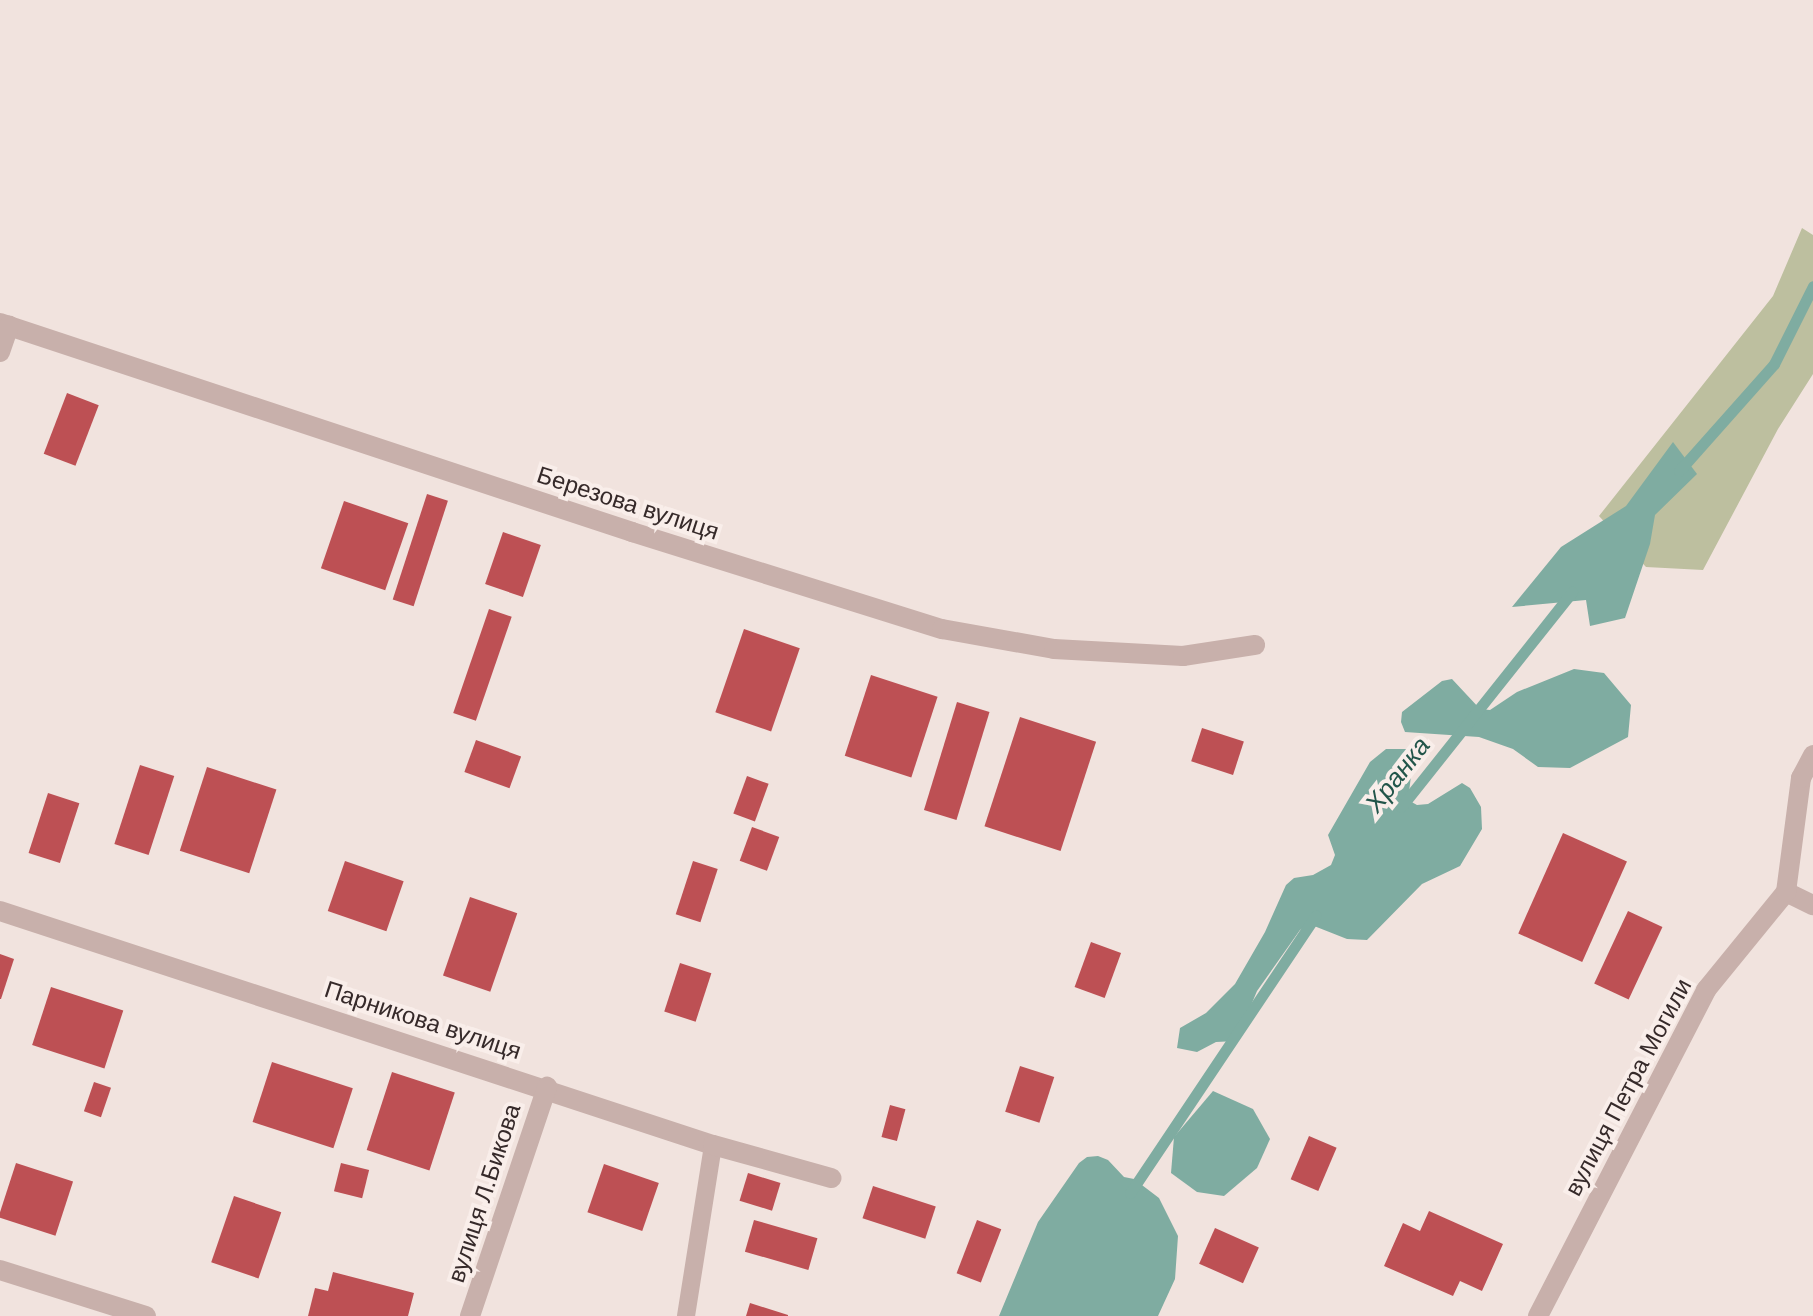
<!DOCTYPE html>
<meta charset="utf-8">
<style>
body{margin:0}
#map{position:relative;width:1813px;height:1316px;overflow:hidden;background:#f1e3de;font-family:Arial,sans-serif}
div>[style]{position:absolute}
[style*='--x']{left:calc(var(--x)*1px);top:calc(var(--y)*1px);width:calc(var(--w)*1px);rotate:calc(var(--a)*1deg)}
.green>*{inset:0;background:#bdbf9f}
.water>*{inset:0;background:#7faca1}
.stream>*{height:11px;margin:-5.5px;padding:0 5.5px;transform-origin:5.5px;border-radius:5.5px;background:#7faca1}
.building>*{inset:0;background:#bd5054;transform-origin:0 0}
.service>*{height:18px;margin:-9px;padding:0 9px;transform-origin:9px;border-radius:9px;background:#c8b0ab}
.minor>*{height:20px;margin:-10px;padding:0 10px;transform-origin:10px;border-radius:10px;background:#c8b0ab}
span{translate:-50% -50%;white-space:nowrap;text-align:center;line-height:1.15;-webkit-text-stroke:8px #f9eeea;paint-order:stroke}
.street-label{font-size:24px;color:#362a2a}
.water-label{font-size:26px;color:#22554a;font-style:italic}
</style>
<div id="map">
<div class="green">
<div style="clip-path:polygon(1802px 228px,1813px 235px,1813px 374px,1778px 429px,1703px 570px,1646px 567px,1599px 516px,1773px 296px)"></div>
</div>
<div class="water">
<div style="clip-path:polygon(1673px 442px,1697px 474px,1655px 515px,1650px 544px,1625px 618px,1590px 626px,1586px 600px,1512px 607px,1561px 547px,1626px 506px)"></div>
<div style="clip-path:polygon(1574px 669px,1604px 673px,1631px 705px,1628px 737px,1570px 768px,1538px 767px,1513px 749px,1479px 737px,1405px 732px,1401px 722px,1402px 712px,1442px 681px,1452px 679px,1480px 709px,1490px 710px,1517px 692px)"></div>
<div style="clip-path:polygon(1386px 749px,1407px 749px,1412px 768px,1408px 800px,1417px 805px,1428px 804px,1462px 783px,1470px 788px,1481px 807px,1482px 829px,1460px 866px,1422px 884px,1367px 940px,1347px 939px,1309px 924px,1300px 930px,1257px 991px,1236px 1041px,1216px 1042px,1197px 1052px,1177px 1048px,1180px 1028px,1206px 1013px,1235px 984px,1265px 932px,1286px 885px,1294px 878px,1313px 875px,1331px 865px,1335px 855px,1328px 835px,1370px 762px)"></div>
<div style="clip-path:polygon(1213px 1091px,1253px 1109px,1270px 1139px,1257px 1168px,1224px 1196px,1197px 1192px,1171px 1173px,1174px 1137px)"></div>
<div style="clip-path:polygon(1098px 1156px,1108px 1160px,1124px 1177px,1134px 1179px,1159px 1198px,1178px 1236px,1175px 1279px,1158px 1316px,999px 1316px,1038px 1222px,1079px 1163px,1087px 1157px)"></div>
</div>
<div class="stream">
<div style="--x:1679;--y:471;--w:143;--a:-48.4"></div>
<div style="--x:1774;--y:364;--w:87;--a:-63.4"></div>
<div style="--x:1401;--y:807;--w:275;--a:-51.5"></div>
<div style="--x:1130;--y:1193;--w:334;--a:-56.2"></div>
</div>
<div class="building">
<div style="left:67px;top:393px;width:34px;height:65px;rotate:21deg"></div>
<div style="left:427px;top:494px;width:22px;height:111px;rotate:18deg"></div>
<div style="left:344px;top:501px;width:68px;height:71px;rotate:19deg"></div>
<div style="left:503px;top:532px;width:40px;height:55px;rotate:19deg"></div>
<div style="left:489px;top:609px;width:24px;height:110px;rotate:19deg"></div>
<div style="left:744px;top:629px;width:59px;height:88px;rotate:19deg"></div>
<div style="left:871px;top:675px;width:70px;height:85px;rotate:18deg"></div>
<div style="left:957px;top:702px;width:34px;height:113px;rotate:17deg"></div>
<div style="left:1020px;top:717px;width:80px;height:115px;rotate:18deg"></div>
<div style="left:1202px;top:728px;width:44px;height:35px;rotate:18deg"></div>
<div style="left:476px;top:740px;width:48px;height:34px;rotate:20deg"></div>
<div style="left:140px;top:765px;width:36px;height:83px;rotate:18deg"></div>
<div style="left:207px;top:767px;width:73px;height:88px;rotate:18deg"></div>
<div style="left:747px;top:776px;width:23px;height:40px;rotate:20deg"></div>
<div style="left:48px;top:793px;width:33px;height:63px;rotate:18deg"></div>
<div style="left:752px;top:827px;width:29px;height:36px;rotate:20deg"></div>
<div style="left:1563px;top:833px;width:70px;height:110px;rotate:24deg"></div>
<div style="left:345px;top:861px;width:62px;height:53px;rotate:19deg"></div>
<div style="left:693px;top:861px;width:26px;height:56px;rotate:18deg"></div>
<div style="left:470px;top:897px;width:50px;height:83px;rotate:19deg"></div>
<div style="left:1628px;top:911px;width:38px;height:80px;rotate:25deg"></div>
<div style="left:1091px;top:942px;width:32px;height:48px;rotate:20deg"></div>
<div style="clip-path:polygon(0 954px,14px 959px,1px 999px,0 999px)"></div>
<div style="left:680px;top:963px;width:33px;height:51px;rotate:18deg"></div>
<div style="left:51px;top:987px;width:76px;height:61px;rotate:18deg"></div>
<div style="left:272px;top:1062px;width:85px;height:63px;rotate:18deg"></div>
<div style="left:1020px;top:1066px;width:36px;height:48px;rotate:18deg"></div>
<div style="left:392px;top:1072px;width:66px;height:82px;rotate:18deg"></div>
<div style="left:94px;top:1082px;width:18px;height:31px;rotate:19deg"></div>
<div style="left:890px;top:1105px;width:16px;height:33px;rotate:15deg"></div>
<div style="left:1309px;top:1136px;width:30px;height:47px;rotate:23deg"></div>
<div style="left:16px;top:1163px;width:60px;height:57px;rotate:18deg"></div>
<div style="left:341px;top:1163px;width:29px;height:29px;rotate:14deg"></div>
<div style="left:604px;top:1164px;width:58px;height:51px;rotate:19deg"></div>
<div style="left:748px;top:1173px;width:34px;height:29px;rotate:17deg"></div>
<div style="left:873px;top:1186px;width:66px;height:34px;rotate:18deg"></div>
<div style="left:234px;top:1196px;width:50px;height:70px;rotate:19deg"></div>
<div style="clip-path:polygon(1429px 1211px,1503px 1244px,1482px 1291px,1460px 1281px,1453px 1296px,1384px 1266px,1403px 1223px,1420px 1231px)"></div>
<div style="left:754px;top:1220px;width:66px;height:33px;rotate:16deg"></div>
<div style="left:977px;top:1220px;width:26px;height:57px;rotate:21deg"></div>
<div style="left:1215px;top:1228px;width:48px;height:39px;rotate:24deg"></div>
<div style="clip-path:polygon(333px 1272px,414px 1293px,408px 1316px,308px 1316px,315px 1288px,328px 1291px)"></div>
<div style="clip-path:polygon(750px 1303px,788px 1315px,788px 1316px,746px 1316px)"></div>
</div>
<div class="service">
<div style="--x:686;--y:1316;--w:173;--a:-81"></div>
</div>
<div class="minor">
<div style="--x:0;--y:323;--w:666;--a:18.3"></div>
<div style="--x:632;--y:532;--w:325;--a:17.4"></div>
<div style="--x:942;--y:629;--w:114;--a:10.1"></div>
<div style="--x:1054;--y:649;--w:129;--a:3.1"></div>
<div style="--x:1183;--y:656;--w:73;--a:-8.7"></div>
<div style="--x:0;--y:352;--w:28;--a:-71"></div>
<div style="--x:1786;--y:892;--w:30;--a:26"></div>
<div style="--x:0;--y:911;--w:750;--a:18.17"></div>
<div style="--x:713;--y:1145;--w:123;--a:15.6"></div>
<div style="--x:0;--y:1270;--w:153;--a:17.5"></div>
<div style="--x:470;--y:1316;--w:242;--a:-71.4"></div>
<div style="--x:1538;--y:1316;--w:367;--a:-62.7"></div>
<div style="--x:1706;--y:990;--w:127;--a:-50.8"></div>
<div style="--x:1786;--y:892;--w:115;--a:-82.5"></div>
<div style="--x:1801;--y:778;--w:26;--a:-62"></div>
</div>
<div class="street-label">
<span style="left:628px;top:503px;rotate:18deg">Березова вулиця</span>
<span style="left:423px;top:1020px;rotate:18deg">Парникова вулиця</span>
<span style="left:1628px;top:1087px;rotate:-62deg">вулиця Петра Могили</span>
<span style="left:484px;top:1193px;rotate:-72deg">вулиця Л.Бикова</span>
</div>
<div class="water-label">
<span style="left:1398px;top:775px;rotate:-52deg">Хранка</span>
</div>
</div>
